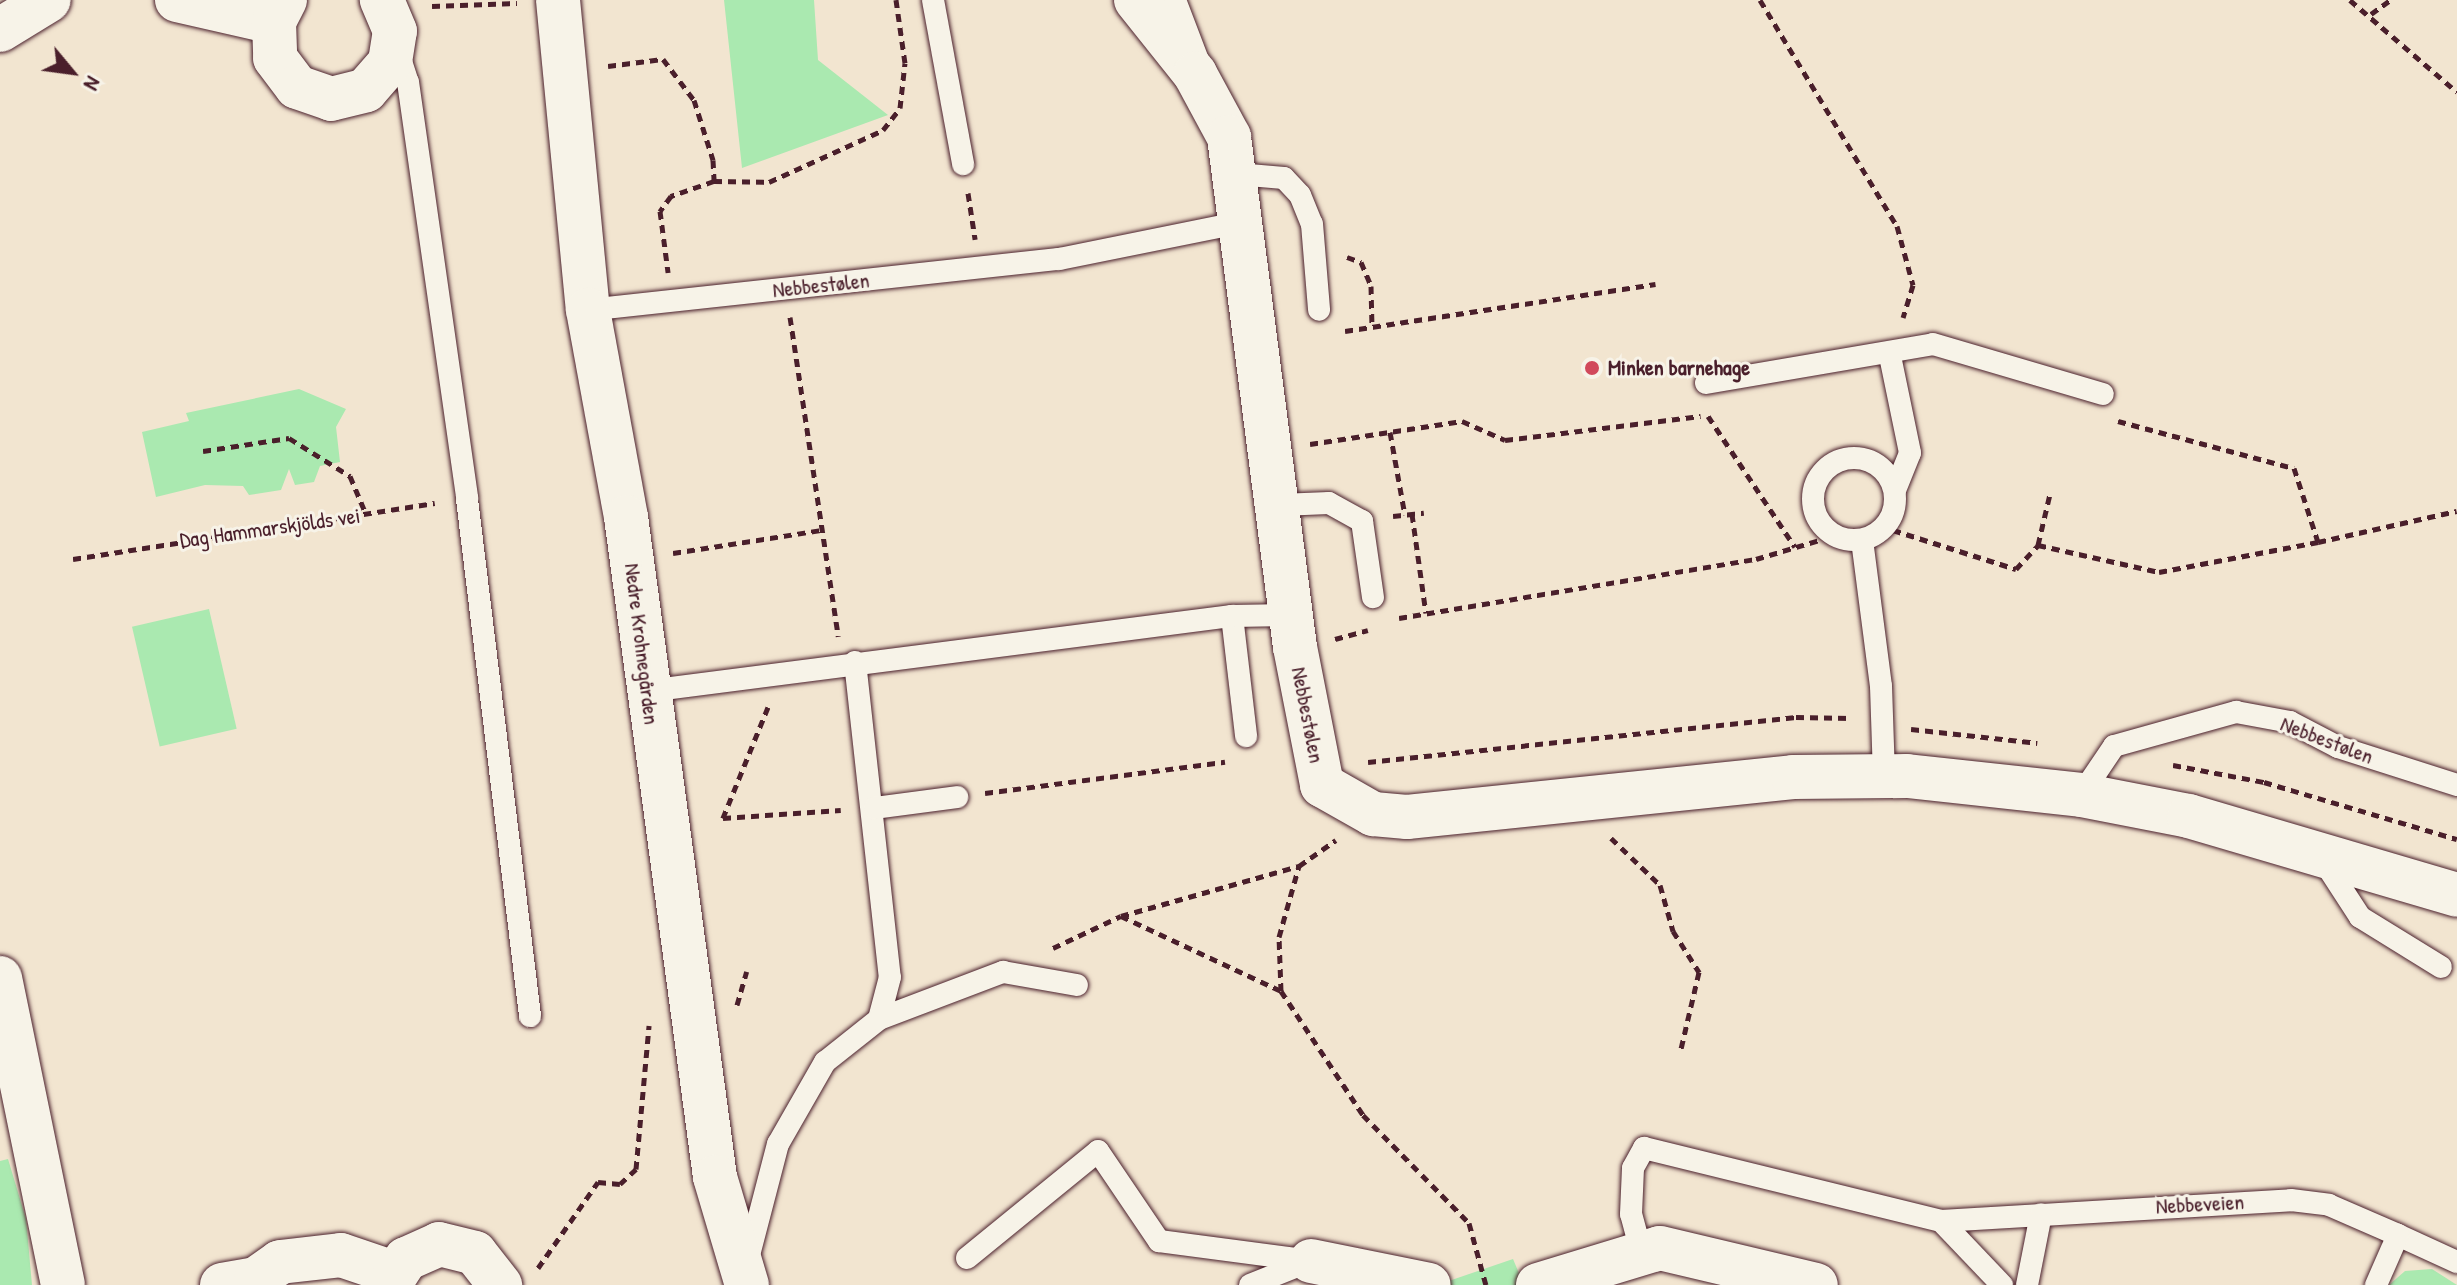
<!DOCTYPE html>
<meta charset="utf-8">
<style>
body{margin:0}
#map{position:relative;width:2457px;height:1285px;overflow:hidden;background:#f2e5d0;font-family:"Patrick Hand",sans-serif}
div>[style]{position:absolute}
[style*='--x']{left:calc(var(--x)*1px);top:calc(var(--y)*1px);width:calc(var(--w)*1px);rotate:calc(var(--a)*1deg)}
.green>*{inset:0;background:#aae9b0;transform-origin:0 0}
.path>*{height:5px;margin-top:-2.5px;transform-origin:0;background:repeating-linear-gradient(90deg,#4a1f2b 0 8px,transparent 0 14px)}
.roads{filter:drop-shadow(0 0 2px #4a1f2b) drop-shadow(0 0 2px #4a1f2b)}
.lane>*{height:22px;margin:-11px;padding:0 11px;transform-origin:11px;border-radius:11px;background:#f7f3e8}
.lane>.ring{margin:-11px;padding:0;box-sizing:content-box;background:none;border:22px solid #f7f3e8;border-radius:50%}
.street>*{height:44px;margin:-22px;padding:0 22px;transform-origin:22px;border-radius:22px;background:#f7f3e8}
.secondary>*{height:44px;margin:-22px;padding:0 22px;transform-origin:22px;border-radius:22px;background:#f7f3e8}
.dots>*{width:22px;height:22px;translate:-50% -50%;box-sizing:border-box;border:4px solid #f7f3e8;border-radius:50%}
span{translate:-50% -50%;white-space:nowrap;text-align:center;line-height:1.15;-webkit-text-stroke:6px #f7f3e8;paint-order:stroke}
.street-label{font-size:22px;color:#4a1f2b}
.poi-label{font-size:22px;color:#4a1f2b;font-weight:700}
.left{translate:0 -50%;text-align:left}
.north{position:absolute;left:32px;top:32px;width:80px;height:80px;-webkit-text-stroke:6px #f7f3e8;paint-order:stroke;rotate:119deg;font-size:22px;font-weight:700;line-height:32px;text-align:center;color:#4a1f2b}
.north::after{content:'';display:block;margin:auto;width:28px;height:36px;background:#4a1f2b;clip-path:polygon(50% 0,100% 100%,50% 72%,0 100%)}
</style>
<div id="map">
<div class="green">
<div style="clip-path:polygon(724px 0,814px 0,818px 60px,888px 115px,742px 168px)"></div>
<div style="clip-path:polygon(299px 389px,346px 409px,336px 427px,340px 462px,320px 466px,314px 482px,295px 485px,289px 469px,281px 490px,249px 495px,243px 486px,205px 485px,156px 497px,142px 432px,189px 421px,186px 413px)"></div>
<div style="left:209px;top:609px;width:123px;height:79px;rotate:77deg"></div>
<div style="clip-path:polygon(8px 1159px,26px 1219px,32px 1285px,0 1285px,0 1161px)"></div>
<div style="clip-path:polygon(1513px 1259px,1524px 1285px,1437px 1285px)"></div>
<div style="clip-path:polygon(2432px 1269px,2457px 1285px,2389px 1285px,2405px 1271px)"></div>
</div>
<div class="path">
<div style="--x:1760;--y:0;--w:264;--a:58.8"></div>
<div style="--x:1897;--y:226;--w:61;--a:74.8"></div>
<div style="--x:1913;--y:285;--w:34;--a:107"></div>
<div style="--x:2350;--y:0;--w:141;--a:40.7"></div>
<div style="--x:432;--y:6;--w:85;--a:-2"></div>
<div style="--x:2371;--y:14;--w:24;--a:-36"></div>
<div style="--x:608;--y:66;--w:55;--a:-7.3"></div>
<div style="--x:663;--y:59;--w:51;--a:52.9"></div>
<div style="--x:694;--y:100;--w:63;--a:72.4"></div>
<div style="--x:713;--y:160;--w:21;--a:87"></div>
<div style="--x:714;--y:181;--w:46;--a:160.8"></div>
<div style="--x:671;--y:196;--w:19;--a:126"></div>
<div style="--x:660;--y:211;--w:62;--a:82.5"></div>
<div style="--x:714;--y:181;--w:55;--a:1"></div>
<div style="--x:769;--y:182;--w:125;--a:-24.5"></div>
<div style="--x:883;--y:130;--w:28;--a:-52"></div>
<div style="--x:900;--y:108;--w:45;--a:-83.7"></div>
<div style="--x:905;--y:63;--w:64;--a:-98.1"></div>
<div style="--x:968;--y:193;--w:47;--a:81.3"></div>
<div style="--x:1347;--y:257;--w:15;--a:20"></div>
<div style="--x:1361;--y:262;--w:26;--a:67"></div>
<div style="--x:1371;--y:286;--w:41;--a:88.6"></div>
<div style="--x:790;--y:317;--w:323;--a:81.4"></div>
<div style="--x:1345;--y:331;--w:314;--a:-8.6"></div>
<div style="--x:1708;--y:416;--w:157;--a:56.4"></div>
<div style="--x:2118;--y:421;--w:182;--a:15"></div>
<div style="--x:2294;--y:468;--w:78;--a:72"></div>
<div style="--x:2318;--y:542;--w:142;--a:-12.6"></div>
<div style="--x:1390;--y:432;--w:84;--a:79.8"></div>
<div style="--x:1310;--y:444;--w:154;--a:-8.6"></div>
<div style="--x:1462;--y:421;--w:47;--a:23.8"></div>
<div style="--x:1505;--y:440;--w:197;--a:-7"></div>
<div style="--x:203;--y:451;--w:87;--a:-8.6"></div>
<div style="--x:289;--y:438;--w:72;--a:31.9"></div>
<div style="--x:350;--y:476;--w:41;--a:67.2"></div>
<div style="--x:1412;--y:514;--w:100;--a:82"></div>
<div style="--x:1393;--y:516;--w:31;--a:-6"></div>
<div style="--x:1893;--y:530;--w:129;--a:17.6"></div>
<div style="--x:2016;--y:569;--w:33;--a:-47"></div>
<div style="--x:2038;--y:545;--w:52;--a:-76.8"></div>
<div style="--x:2038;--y:545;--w:124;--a:12.6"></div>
<div style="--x:2159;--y:572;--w:162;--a:-10.7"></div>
<div style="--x:673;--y:553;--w:151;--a:-8.8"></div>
<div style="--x:73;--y:559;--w:366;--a:-8.8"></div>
<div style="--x:1399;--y:618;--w:362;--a:-9.4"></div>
<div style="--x:1756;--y:559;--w:80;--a:-16.6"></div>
<div style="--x:1335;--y:639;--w:34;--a:-15"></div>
<div style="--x:768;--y:707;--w:120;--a:112.1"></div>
<div style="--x:723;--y:818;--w:118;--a:-3.9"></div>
<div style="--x:1911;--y:729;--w:127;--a:6.3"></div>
<div style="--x:1368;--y:762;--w:430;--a:-6"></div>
<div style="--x:1796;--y:717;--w:55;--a:1"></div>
<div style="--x:2173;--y:765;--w:93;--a:10.6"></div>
<div style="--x:2264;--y:782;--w:201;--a:16.5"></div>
<div style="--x:985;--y:793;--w:242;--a:-7.4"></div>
<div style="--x:1611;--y:838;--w:68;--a:43.8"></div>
<div style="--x:1660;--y:885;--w:48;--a:74.2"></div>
<div style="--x:1673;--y:931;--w:49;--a:57.6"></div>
<div style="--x:1699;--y:972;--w:83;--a:103.2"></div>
<div style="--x:1121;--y:916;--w:177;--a:25.1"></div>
<div style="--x:1281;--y:991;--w:149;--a:56.5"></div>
<div style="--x:1363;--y:1115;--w:151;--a:45.5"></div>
<div style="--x:1469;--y:1223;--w:64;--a:74.7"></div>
<div style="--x:1053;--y:948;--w:75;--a:-25.2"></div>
<div style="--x:1121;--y:916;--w:185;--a:-15.7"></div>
<div style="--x:1299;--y:866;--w:45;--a:-35.1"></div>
<div style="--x:1281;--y:991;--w:54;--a:-92.1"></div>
<div style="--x:1279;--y:937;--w:74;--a:-74.3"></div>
<div style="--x:737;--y:1005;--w:35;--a:-74"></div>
<div style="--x:538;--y:1268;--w:105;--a:-55.1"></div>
<div style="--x:598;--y:1182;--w:22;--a:5"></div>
<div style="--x:620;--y:1184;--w:22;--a:-43"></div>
<div style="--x:636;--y:1169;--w:144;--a:-84.8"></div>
</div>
<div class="roads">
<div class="lane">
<div style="--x:933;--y:0;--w:167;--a:79.6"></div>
<div style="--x:1175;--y:0;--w:67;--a:69.1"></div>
<div style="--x:397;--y:49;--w:35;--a:72"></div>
<div style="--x:408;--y:82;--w:421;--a:81.9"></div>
<div style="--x:467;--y:499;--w:521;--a:83.05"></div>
<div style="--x:1237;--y:174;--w:47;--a:4.9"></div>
<div style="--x:1284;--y:178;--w:23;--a:47"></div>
<div style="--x:1300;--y:195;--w:31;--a:68"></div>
<div style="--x:1312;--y:224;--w:86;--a:85.3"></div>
<div style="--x:588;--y:310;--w:474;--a:-6.2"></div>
<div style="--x:1059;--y:259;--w:187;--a:-11.4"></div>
<div style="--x:1890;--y:356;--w:99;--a:78.3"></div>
<div style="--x:1910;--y:453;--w:40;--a:112"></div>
<div style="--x:1706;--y:383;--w:230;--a:-9.7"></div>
<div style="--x:1933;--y:344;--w:177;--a:16.4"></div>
<div class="ring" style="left:1813px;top:458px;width:60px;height:60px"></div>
<div style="--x:1280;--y:505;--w:49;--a:-2.3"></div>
<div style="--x:1329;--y:503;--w:38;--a:29"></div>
<div style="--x:1362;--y:521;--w:77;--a:81.8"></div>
<div style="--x:1862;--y:540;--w:147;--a:82.6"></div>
<div style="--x:1881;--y:686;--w:90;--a:88.1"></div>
<div style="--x:1232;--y:616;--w:121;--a:83.3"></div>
<div style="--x:855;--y:662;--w:317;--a:83.7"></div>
<div style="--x:890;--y:977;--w:43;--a:104.7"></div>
<div style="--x:648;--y:691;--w:589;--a:-7.32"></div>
<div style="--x:1232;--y:616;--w:58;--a:-1"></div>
<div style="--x:2081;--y:795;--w:59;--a:-56"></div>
<div style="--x:2114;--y:746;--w:127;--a:-15.6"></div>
<div style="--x:2236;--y:712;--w:55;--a:10.5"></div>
<div style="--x:2290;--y:722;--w:54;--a:27.5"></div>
<div style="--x:2338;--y:747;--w:125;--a:17.7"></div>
<div style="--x:875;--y:808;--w:83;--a:-7.6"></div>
<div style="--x:2323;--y:860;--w:68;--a:57"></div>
<div style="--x:2360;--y:917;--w:95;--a:31.7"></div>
<div style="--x:2398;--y:1235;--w:65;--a:24.6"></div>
<div style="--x:1641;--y:1251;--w:38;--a:-105"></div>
<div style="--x:1631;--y:1214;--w:46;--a:-87.5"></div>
<div style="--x:1633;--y:1168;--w:23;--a:-61"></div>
<div style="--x:1644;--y:1148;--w:306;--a:13.8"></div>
<div style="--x:967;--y:1258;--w:169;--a:-39.2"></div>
<div style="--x:1098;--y:1151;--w:109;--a:55.9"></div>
<div style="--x:1159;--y:1241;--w:153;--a:7.5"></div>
<div style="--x:748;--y:1259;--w:119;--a:-75.4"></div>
<div style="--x:778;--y:1144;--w:95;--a:-60.2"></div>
<div style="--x:825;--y:1062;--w:69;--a:-38.5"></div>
<div style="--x:879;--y:1019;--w:133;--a:-20.8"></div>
<div style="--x:1003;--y:972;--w:75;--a:10"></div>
<div style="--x:1250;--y:1285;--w:65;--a:-21.8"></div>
<div style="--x:2002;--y:1285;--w:88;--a:-133.6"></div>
<div style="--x:1941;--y:1221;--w:351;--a:-3.4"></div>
<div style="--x:2291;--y:1200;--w:38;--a:7"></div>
<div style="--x:2329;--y:1205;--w:75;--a:23.5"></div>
<div style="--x:2398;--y:1235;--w:55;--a:113.7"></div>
<div style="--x:2027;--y:1285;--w:72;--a:-78.8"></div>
</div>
<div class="street">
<div style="--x:177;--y:0;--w:99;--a:12.8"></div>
<div style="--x:285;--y:0;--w:25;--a:117"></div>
<div style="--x:274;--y:22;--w:36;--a:88"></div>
<div style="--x:275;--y:58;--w:36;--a:53"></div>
<div style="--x:297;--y:87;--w:36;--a:19"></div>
<div style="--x:331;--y:99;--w:36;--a:-14"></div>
<div style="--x:366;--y:90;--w:37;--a:-49"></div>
<div style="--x:390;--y:62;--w:31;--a:-81"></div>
<div style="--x:395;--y:31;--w:34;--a:-113"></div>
<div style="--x:558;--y:0;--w:311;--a:84.5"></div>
<div style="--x:588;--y:310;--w:210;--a:79.6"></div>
<div style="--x:626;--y:517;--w:666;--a:82.32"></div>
<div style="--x:715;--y:1177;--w:113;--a:73.5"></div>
<div style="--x:1136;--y:0;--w:95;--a:51.4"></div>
<div style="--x:1195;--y:74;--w:72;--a:61.6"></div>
<div style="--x:1229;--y:137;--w:514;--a:82.63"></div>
<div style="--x:1295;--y:647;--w:141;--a:78.9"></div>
<div style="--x:1322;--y:785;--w:59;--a:29.6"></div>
<div style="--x:1373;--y:814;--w:34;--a:5"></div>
<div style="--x:1407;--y:817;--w:388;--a:-5.9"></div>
<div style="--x:1793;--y:777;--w:114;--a:-0.5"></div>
<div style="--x:1907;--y:776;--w:175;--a:6.2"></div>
<div style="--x:2081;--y:795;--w:110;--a:11"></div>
<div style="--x:2189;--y:816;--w:279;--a:16.4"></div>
<div style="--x:0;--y:30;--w:57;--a:-31.5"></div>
<div style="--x:1311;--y:1261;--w:120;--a:11.5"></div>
<div style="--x:222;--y:1285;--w:35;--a:-10"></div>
<div style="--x:256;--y:1279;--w:29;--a:-35"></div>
<div style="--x:280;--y:1262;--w:61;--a:-6.5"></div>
<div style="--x:341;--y:1255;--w:56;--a:18.8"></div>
<div style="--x:389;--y:1285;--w:31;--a:-57"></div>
<div style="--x:406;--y:1259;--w:36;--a:-24"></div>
<div style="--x:439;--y:1244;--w:37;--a:14"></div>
<div style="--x:475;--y:1253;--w:41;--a:52"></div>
<div style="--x:1538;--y:1285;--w:127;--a:-16.9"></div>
<div style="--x:1660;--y:1248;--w:160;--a:13.3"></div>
</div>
<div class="secondary">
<div style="--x:0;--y:978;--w:313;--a:78.4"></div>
</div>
</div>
<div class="dots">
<div style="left:1592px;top:368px;background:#d1495b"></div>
</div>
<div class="street-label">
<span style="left:821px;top:285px;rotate:-6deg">Nebbestølen</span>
<span style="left:270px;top:528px;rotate:-8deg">Dag Hammarskjölds vei</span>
<span style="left:642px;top:644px;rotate:83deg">Nedre Krohnegården</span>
<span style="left:1308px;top:715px;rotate:79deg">Nebbestølen</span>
<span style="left:2327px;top:740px;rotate:21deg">Nebbestølen</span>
<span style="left:2200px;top:1204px;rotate:-3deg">Nebbeveien</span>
</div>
<div class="poi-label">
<span class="left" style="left:1608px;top:368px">Minken barnehage</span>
</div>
<div class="north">N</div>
</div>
